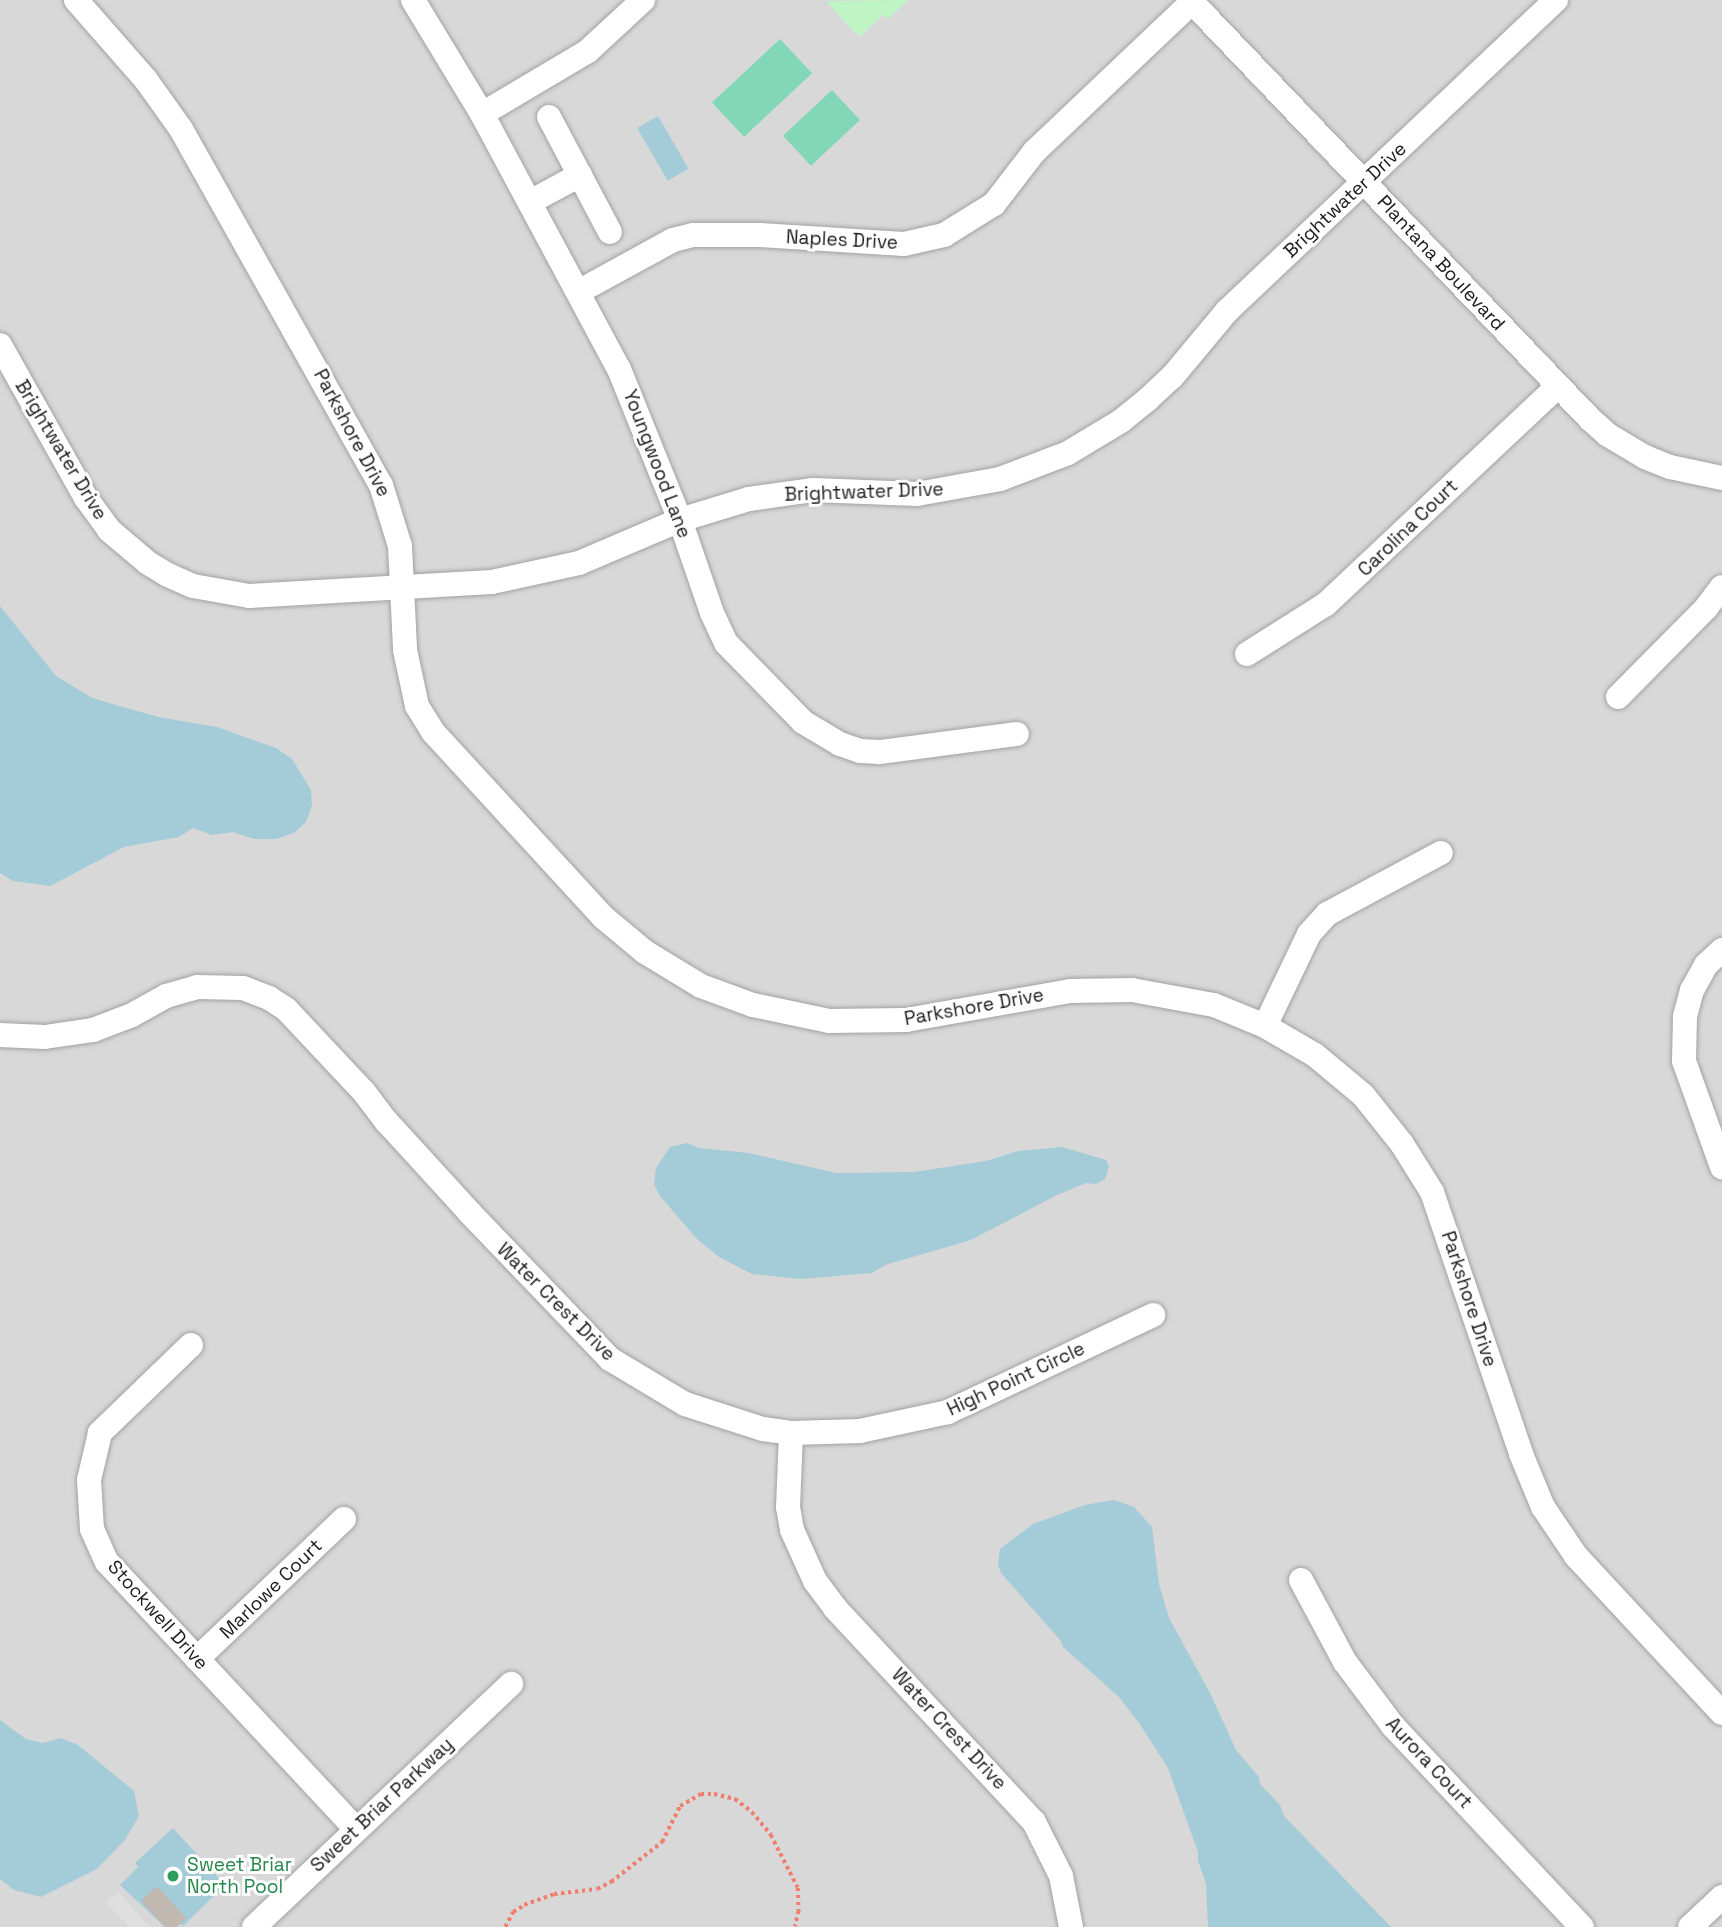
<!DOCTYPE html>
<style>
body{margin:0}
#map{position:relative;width:1722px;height:1927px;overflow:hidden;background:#ece9e1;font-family:"Space Grotesk",sans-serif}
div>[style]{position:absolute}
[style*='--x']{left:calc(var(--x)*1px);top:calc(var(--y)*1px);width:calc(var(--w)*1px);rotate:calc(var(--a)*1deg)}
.residential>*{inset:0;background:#d9d8d8;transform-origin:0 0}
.park>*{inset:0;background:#bff5c4}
.pitch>*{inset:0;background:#82d7b8;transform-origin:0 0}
.parking>*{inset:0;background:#dfdfdf}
.water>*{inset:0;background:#a3cbd8;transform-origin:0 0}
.building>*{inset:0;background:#c0b8b1}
.path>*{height:3.5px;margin-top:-1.75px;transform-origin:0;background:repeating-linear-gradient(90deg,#f17d6d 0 3.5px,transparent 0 7px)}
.roads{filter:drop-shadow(0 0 2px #a2a2a2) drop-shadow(0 0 2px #a2a2a2)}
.minor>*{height:24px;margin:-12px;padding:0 12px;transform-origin:12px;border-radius:12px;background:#fff}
.dots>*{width:19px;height:19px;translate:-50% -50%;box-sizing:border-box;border:4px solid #fff;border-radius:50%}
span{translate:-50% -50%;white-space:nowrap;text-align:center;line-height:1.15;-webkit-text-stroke:6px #fff;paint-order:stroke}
.street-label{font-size:19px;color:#1b1b1b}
.leisure-label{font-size:19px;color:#27864d}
.left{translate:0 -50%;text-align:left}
</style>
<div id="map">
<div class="residential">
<div style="left:0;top:0;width:1722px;height:1927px"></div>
</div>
<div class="park">
<div style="clip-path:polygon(908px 0,888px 19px,883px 15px,859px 37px,826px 1px)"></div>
</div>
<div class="pitch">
<div style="left:780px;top:39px;width:47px;height:93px;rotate:47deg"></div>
<div style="left:832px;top:90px;width:41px;height:67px;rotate:47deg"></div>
</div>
<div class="parking">
<div style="clip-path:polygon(118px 1892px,150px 1927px,129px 1927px,106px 1902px)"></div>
</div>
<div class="water">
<div style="left:658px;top:116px;width:61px;height:24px;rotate:60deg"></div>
<div style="clip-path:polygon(0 606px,56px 676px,92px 698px,158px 717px,217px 727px,276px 748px,292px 759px,311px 790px,312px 806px,306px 822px,294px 833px,276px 839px,254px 839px,233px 832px,212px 835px,193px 828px,179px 837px,124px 847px,50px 886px,13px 881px,0 873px)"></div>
<div style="clip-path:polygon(687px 1143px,699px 1148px,749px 1153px,836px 1173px,914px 1172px,986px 1161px,1018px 1151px,1062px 1147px,1106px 1160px,1109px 1166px,1105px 1179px,1096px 1184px,1086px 1183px,1057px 1195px,971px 1240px,885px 1265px,872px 1273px,800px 1279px,752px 1274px,719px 1257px,697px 1239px,660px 1196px,654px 1184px,656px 1168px,670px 1147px)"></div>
<div style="clip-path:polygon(1114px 1500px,1134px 1507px,1152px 1527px,1159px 1584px,1169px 1618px,1210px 1693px,1236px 1750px,1259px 1777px,1260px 1784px,1280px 1805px,1284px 1816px,1391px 1927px,1208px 1927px,1206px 1884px,1198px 1861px,1198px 1852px,1168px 1768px,1139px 1723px,1118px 1696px,1063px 1647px,1061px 1641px,1001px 1573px,998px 1564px,1000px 1549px,1033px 1524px,1085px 1505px)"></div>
<div style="clip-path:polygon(0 1720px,26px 1739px,43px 1743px,61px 1738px,78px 1745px,134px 1791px,139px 1816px,125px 1840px,97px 1869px,41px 1897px,14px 1890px,0 1879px)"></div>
<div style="clip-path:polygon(173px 1828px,225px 1885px,183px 1926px,180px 1924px,165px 1927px,120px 1885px,138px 1867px,135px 1863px)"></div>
</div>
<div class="building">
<div style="clip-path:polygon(157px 1886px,186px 1918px,177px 1927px,165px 1927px,141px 1901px)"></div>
</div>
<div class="path">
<div style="--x:505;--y:1927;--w:17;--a:-62"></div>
<div style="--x:513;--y:1912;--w:13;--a:-32"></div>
<div style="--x:524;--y:1905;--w:32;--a:-20"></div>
<div style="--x:554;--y:1894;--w:43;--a:-6.6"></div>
<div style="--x:597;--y:1889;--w:16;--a:-27"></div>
<div style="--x:611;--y:1882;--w:65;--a:-38.1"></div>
<div style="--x:662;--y:1842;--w:40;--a:-63.4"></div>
<div style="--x:680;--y:1806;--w:24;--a:-30"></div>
<div style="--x:701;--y:1794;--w:13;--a:0"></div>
<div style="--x:714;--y:1794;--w:22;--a:13"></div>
<div style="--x:735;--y:1799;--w:21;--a:37"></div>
<div style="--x:752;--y:1812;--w:30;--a:50"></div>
<div style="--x:771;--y:1835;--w:59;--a:63"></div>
<div style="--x:798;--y:1888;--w:23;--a:88"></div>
<div style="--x:799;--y:1911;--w:16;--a:104"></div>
</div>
<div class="roads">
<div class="minor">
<div style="--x:76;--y:0;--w:106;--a:48.8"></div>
<div style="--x:146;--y:80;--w:60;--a:54.5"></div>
<div style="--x:181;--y:129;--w:408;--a:60.7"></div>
<div style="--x:381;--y:485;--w:64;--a:72.7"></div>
<div style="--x:400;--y:546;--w:104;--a:87.2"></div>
<div style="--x:405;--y:650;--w:57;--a:77.9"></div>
<div style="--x:417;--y:706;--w:31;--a:58"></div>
<div style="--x:433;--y:732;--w:251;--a:47.4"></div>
<div style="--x:603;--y:917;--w:55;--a:39.8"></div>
<div style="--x:645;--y:952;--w:66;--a:31.3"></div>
<div style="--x:701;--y:986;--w:55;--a:20.1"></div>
<div style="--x:753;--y:1005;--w:78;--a:11.9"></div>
<div style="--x:829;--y:1021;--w:77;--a:-0.7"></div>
<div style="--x:906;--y:1020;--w:167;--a:-10"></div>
<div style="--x:1070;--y:991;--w:62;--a:-0.9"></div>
<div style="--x:1132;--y:990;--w:83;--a:10.4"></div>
<div style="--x:1214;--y:1005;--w:55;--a:22.4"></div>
<div style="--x:1265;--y:1026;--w:58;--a:30.1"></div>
<div style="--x:1315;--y:1055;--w:62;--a:39.8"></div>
<div style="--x:1363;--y:1095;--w:63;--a:51.5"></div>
<div style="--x:1402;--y:1144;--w:57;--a:58"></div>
<div style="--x:1432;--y:1192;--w:277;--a:71.2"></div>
<div style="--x:1521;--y:1454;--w:57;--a:67.5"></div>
<div style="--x:1543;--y:1507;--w:59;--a:56"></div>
<div style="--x:1576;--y:1556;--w:214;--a:47.1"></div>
<div style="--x:413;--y:0;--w:133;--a:58.8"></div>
<div style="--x:482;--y:114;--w:289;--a:61.8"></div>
<div style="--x:619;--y:369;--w:163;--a:68"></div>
<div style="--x:680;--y:520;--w:98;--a:71"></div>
<div style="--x:712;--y:613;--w:33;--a:65"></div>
<div style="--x:726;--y:643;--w:110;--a:45.7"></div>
<div style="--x:803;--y:722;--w:43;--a:30.7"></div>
<div style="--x:840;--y:744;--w:21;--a:19"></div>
<div style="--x:860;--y:751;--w:20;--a:3"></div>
<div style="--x:880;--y:752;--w:138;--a:-7.5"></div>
<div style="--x:1190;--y:0;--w:578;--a:46.33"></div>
<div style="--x:1589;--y:418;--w:25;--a:42"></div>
<div style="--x:1608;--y:435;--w:43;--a:30.7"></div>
<div style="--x:1645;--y:457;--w:27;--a:22"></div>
<div style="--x:1670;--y:467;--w:53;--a:11.9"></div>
<div style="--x:482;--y:114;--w:123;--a:-30.7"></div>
<div style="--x:588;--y:51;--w:75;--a:-42.8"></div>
<div style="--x:549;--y:117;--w:130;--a:62.1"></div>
<div style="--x:530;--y:202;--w:57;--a:-28.4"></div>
<div style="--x:578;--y:292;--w:108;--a:-28.7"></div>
<div style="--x:673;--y:240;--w:21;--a:-14"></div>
<div style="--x:693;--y:235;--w:67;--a:0"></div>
<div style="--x:760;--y:235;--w:144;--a:3.6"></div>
<div style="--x:904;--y:244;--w:41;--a:-12.7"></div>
<div style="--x:944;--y:235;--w:59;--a:-31.8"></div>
<div style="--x:994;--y:204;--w:66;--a:-52.4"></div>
<div style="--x:1034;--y:152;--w:218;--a:-43.5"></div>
<div style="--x:0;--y:345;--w:176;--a:60.7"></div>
<div style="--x:86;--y:498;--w:39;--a:54"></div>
<div style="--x:109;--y:530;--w:51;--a:40.2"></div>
<div style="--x:148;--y:563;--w:23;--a:31"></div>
<div style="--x:168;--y:575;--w:27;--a:24"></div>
<div style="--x:193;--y:586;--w:57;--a:10.1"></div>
<div style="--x:249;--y:596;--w:243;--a:-3.3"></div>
<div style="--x:492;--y:582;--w:89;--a:-12.3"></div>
<div style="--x:579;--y:563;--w:110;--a:-23.1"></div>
<div style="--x:680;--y:520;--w:72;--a:-16.9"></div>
<div style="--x:749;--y:499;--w:65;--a:-8"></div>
<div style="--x:813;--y:490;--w:104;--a:2.2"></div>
<div style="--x:917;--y:494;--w:84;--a:-10.2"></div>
<div style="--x:1000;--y:479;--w:73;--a:-20.9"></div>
<div style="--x:1068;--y:453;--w:62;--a:-31.1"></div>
<div style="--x:1121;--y:421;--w:35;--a:-39"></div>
<div style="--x:1148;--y:399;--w:33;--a:-43"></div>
<div style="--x:1172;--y:377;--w:86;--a:-50.2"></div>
<div style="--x:1227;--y:311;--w:453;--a:-43.4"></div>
<div style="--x:1247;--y:654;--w:93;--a:-32.3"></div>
<div style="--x:1326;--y:604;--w:318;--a:-43.2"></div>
<div style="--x:1618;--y:697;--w:125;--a:-45.3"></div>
<div style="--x:1706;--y:608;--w:26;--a:-53"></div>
<div style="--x:1722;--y:950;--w:22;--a:137"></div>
<div style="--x:1706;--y:965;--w:29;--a:119"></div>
<div style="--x:1692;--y:990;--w:28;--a:105"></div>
<div style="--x:1685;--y:1017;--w:44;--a:91.3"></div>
<div style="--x:1684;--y:1061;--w:113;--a:70.3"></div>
<div style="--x:1265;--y:1026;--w:102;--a:-64.4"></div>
<div style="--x:1309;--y:934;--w:27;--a:-48"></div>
<div style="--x:1327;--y:914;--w:129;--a:-28.2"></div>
<div style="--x:0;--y:1035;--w:45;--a:2.5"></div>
<div style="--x:45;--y:1037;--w:49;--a:-8.3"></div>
<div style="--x:93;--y:1030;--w:42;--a:-21"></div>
<div style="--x:132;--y:1015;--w:39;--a:-29"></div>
<div style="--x:166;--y:996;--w:32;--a:-16"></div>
<div style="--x:197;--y:987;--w:46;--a:1.2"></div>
<div style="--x:243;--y:988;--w:28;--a:21"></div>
<div style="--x:269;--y:998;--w:20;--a:33"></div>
<div style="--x:286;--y:1009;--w:114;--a:46.8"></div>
<div style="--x:364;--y:1092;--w:38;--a:53"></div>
<div style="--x:387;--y:1122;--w:123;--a:47.6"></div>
<div style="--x:470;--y:1213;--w:202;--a:46.2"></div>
<div style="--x:610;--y:1359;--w:87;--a:31"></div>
<div style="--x:685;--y:1404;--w:82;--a:17.8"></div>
<div style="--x:763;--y:1429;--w:28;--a:8"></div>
<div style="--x:791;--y:1433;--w:74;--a:92.3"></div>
<div style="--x:788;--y:1507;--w:23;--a:80"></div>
<div style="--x:792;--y:1530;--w:56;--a:65.7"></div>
<div style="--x:815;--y:1581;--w:34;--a:53"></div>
<div style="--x:835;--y:1608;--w:292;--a:47.1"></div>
<div style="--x:1034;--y:1822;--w:60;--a:63.4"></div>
<div style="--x:1061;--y:1876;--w:52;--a:78.9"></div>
<div style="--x:191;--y:1345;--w:127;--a:136"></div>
<div style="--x:100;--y:1433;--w:48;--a:103.2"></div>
<div style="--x:89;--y:1480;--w:49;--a:86.5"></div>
<div style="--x:92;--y:1529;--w:36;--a:66"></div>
<div style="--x:107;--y:1562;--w:365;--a:47"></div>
<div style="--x:791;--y:1433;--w:69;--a:-1.7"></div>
<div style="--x:860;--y:1431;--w:90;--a:-12.2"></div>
<div style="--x:948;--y:1412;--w:227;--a:-25.3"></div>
<div style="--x:1301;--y:1580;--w:93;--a:61.8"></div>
<div style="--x:1345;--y:1662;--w:80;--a:53.1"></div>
<div style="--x:1393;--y:1726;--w:276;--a:46.8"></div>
<div style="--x:197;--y:1659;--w:203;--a:-43.6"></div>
<div style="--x:254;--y:1927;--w:354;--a:-43.4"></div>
<div style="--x:1690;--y:1927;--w:44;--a:-43.2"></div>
</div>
</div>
<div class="dots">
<div style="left:173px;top:1876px;background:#2e9e5b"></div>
</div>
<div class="street-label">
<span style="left:1345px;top:200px;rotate:-43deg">Brightwater Drive</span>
<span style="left:842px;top:240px;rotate:3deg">Naples Drive</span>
<span style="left:1441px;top:263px;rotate:47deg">Plantana Boulevard</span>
<span style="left:352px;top:433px;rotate:62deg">Parkshore Drive</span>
<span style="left:61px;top:450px;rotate:59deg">Brightwater Drive</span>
<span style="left:657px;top:464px;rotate:69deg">Youngwood Lane</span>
<span style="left:864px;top:492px;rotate:-2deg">Brightwater Drive</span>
<span style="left:1408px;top:528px;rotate:-44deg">Carolina Court</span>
<span style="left:974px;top:1007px;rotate:-10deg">Parkshore Drive</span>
<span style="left:1469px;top:1299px;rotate:72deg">Parkshore Drive</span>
<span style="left:556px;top:1302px;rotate:45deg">Water Crest Drive</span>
<span style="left:1016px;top:1379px;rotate:-25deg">High Point Circle</span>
<span style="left:271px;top:1589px;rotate:-44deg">Marlowe Court</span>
<span style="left:158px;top:1615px;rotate:48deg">Stockwell Drive</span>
<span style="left:949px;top:1729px;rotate:47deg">Water Crest Drive</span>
<span style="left:1429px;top:1763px;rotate:47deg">Aurora Court</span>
<span style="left:382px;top:1805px;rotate:-43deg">Sweet Briar Parkway</span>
</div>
<div class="leisure-label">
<span class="left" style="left:187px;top:1876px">Sweet Briar<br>North Pool</span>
</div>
</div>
